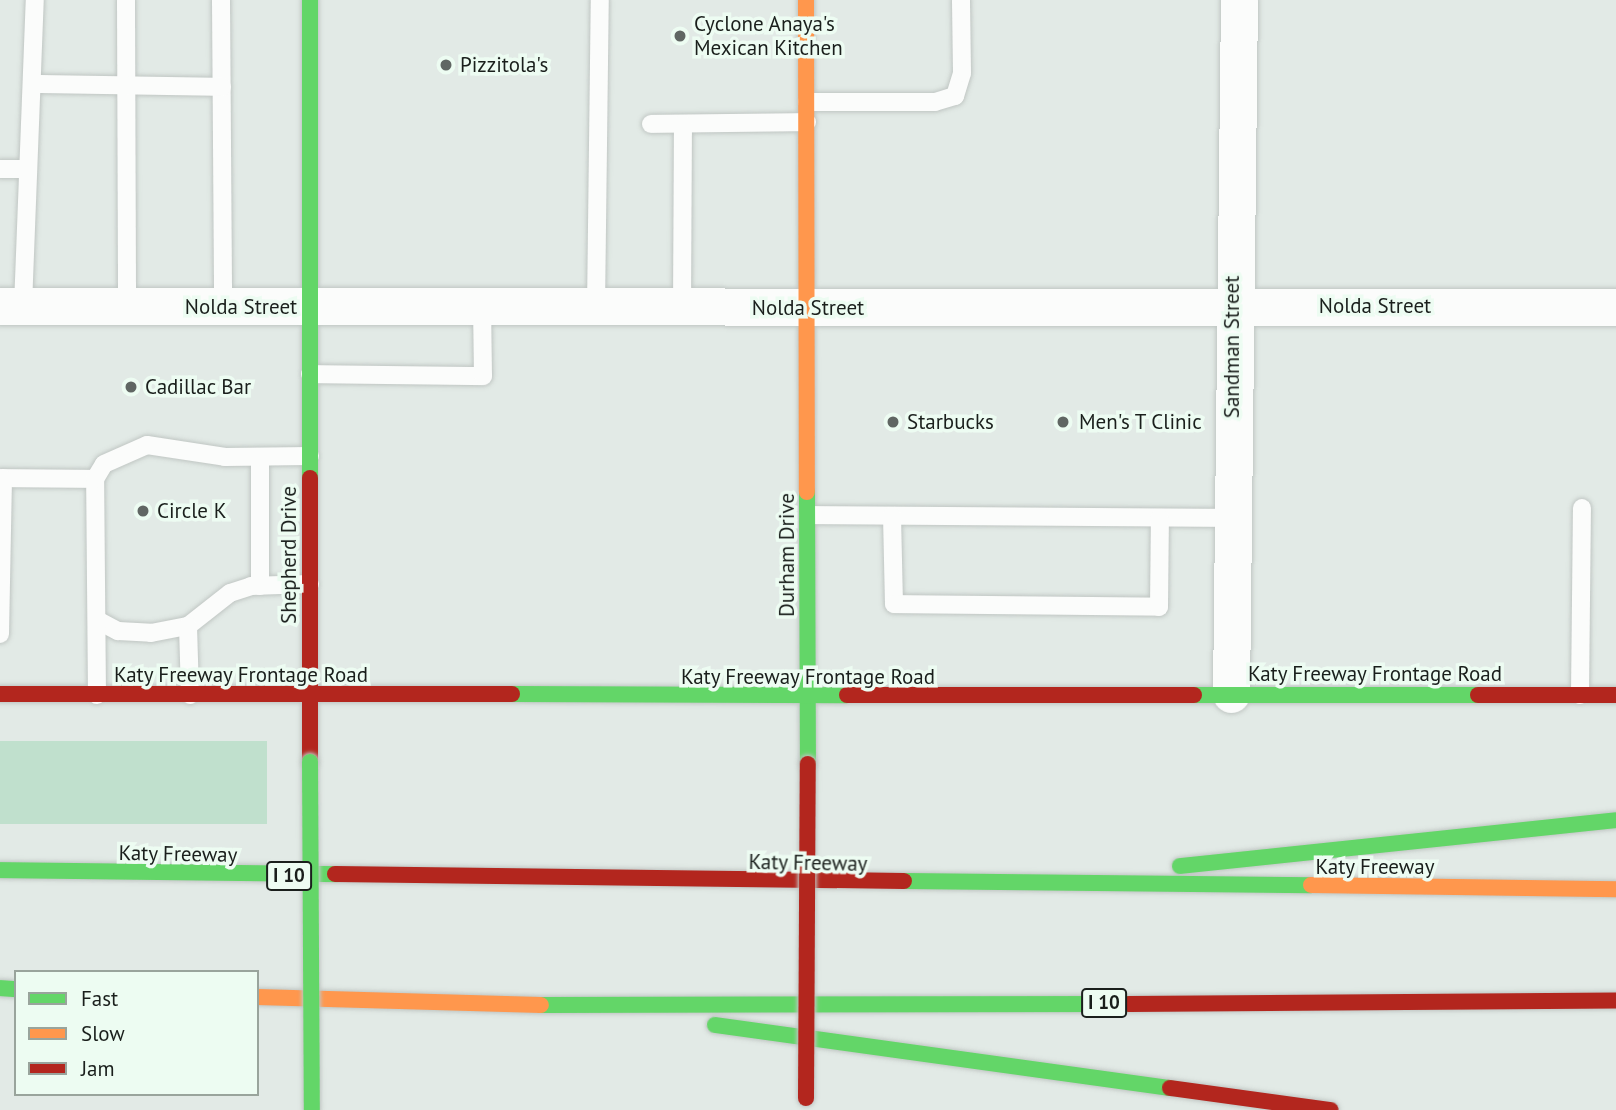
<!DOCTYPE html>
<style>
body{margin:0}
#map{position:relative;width:1616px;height:1110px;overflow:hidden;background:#e2eae6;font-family:"PT Sans",sans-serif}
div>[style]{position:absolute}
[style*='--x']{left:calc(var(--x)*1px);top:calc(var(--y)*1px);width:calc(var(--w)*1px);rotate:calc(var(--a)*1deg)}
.green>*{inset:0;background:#c0e0cd;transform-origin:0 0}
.roads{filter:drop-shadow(0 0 2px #c0c6c3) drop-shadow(0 0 2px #c0c6c3)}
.lane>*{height:18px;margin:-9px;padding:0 9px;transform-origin:9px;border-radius:9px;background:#fbfcfb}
.street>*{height:37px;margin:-18.5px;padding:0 18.5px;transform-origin:18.5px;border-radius:18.5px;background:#fbfcfb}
.fast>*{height:16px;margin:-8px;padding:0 8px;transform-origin:8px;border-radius:8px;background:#63d668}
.slow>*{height:16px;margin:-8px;padding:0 8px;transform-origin:8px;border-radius:8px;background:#ff974d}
.jam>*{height:16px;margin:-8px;padding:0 8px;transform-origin:8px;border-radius:8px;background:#b3261e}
.bridges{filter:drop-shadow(0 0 2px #c0c6c3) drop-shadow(0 0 2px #c0c6c3)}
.fast-bridge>*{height:16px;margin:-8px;padding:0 8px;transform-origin:8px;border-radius:8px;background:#63d668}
.jam-bridge>*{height:16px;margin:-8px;padding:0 8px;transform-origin:8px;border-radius:8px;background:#b3261e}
.dots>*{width:19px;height:19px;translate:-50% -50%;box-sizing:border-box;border:4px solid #edfcf2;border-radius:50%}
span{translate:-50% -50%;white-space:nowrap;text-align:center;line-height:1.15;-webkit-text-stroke:7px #edfcf2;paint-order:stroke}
.shield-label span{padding:2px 5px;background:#edfcf2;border:2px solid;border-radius:5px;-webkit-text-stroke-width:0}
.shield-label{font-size:19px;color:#1a1f1c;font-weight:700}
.poi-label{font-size:21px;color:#1a1f1c}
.left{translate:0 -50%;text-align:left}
.street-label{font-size:21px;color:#1a1f1c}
.legend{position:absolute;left:14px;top:970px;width:245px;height:126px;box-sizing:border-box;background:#edfcf2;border:2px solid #99a49c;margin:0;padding:9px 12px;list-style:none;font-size:21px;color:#1a1f1c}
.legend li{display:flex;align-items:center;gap:14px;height:35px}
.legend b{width:35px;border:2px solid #99a49c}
</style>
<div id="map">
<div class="green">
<div style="left:0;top:741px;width:267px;height:83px"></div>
</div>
<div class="roads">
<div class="lane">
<div style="--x:126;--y:0;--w:307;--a:89.8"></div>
<div style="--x:221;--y:0;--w:307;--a:89.6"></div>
<div style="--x:33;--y:84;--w:189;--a:0.9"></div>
<div style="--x:807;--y:102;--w:128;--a:0"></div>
<div style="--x:935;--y:102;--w:21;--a:-17"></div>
<div style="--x:955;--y:96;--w:24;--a:-73"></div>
<div style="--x:962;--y:73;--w:73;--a:-90.8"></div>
<div style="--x:651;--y:124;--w:156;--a:-0.7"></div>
<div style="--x:0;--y:169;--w:28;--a:0"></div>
<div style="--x:23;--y:306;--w:306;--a:-87.8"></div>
<div style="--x:596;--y:308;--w:308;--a:-89.3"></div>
<div style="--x:682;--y:309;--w:185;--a:-89.7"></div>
<div style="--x:310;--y:374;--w:173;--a:0.7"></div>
<div style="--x:483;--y:376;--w:68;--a:-90.8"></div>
<div style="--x:0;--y:478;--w:95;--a:0.6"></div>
<div style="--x:808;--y:515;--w:423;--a:0.4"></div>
<div style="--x:892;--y:516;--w:88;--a:88.7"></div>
<div style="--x:894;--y:604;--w:265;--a:0.6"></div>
<div style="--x:1159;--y:607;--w:89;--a:-89.4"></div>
<div style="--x:260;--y:586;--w:129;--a:-90"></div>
<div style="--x:97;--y:620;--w:24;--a:28"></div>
<div style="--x:118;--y:631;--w:33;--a:3"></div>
<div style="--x:151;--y:633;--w:38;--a:-11"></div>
<div style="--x:188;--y:626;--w:53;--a:-38.2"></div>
<div style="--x:230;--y:593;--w:22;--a:-18"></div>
<div style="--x:251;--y:586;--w:59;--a:-1.9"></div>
<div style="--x:188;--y:626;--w:69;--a:88.3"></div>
<div style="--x:0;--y:634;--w:156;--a:-88.9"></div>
<div style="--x:97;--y:695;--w:216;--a:-90.5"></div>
<div style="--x:95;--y:479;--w:17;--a:-59"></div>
<div style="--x:104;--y:464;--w:47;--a:-23.8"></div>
<div style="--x:147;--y:445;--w:79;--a:8.7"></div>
<div style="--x:225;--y:457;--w:85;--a:-0.7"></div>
<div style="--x:1580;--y:695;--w:187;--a:-89.4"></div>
</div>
<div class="street">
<div style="--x:0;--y:306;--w:1616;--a:0.04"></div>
<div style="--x:1231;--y:694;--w:694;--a:-89.34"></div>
</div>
<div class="fast">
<div style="--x:310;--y:0;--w:478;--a:90"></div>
<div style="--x:807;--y:492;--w:272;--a:89.8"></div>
<div style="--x:512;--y:694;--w:335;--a:0.2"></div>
<div style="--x:1194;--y:695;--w:284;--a:0"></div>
<div style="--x:1180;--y:866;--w:438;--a:-6"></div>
<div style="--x:0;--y:870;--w:335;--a:0.7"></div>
<div style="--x:904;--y:881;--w:407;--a:0.6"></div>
<div style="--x:0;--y:988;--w:16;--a:4"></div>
<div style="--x:541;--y:1005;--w:588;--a:-0.1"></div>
<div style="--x:715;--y:1025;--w:459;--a:7.9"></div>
</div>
<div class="slow">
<div style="--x:806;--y:0;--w:492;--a:89.9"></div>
<div style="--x:1311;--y:885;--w:305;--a:0.8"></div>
<div style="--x:257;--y:997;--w:284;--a:1.6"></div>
</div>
<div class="jam">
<div style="--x:310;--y:478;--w:284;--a:90"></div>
<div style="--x:0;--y:694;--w:512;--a:0"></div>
<div style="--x:847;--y:695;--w:347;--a:0"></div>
<div style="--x:1478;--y:695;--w:138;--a:0"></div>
<div style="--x:335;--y:874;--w:569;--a:0.7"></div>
<div style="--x:1129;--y:1004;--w:487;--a:-0.4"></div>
<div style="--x:1170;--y:1088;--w:162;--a:7.8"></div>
</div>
</div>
<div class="bridges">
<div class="fast-bridge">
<div style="--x:310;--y:762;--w:348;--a:89.7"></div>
</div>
<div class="jam-bridge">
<div style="--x:806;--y:1098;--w:334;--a:-89.7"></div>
</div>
</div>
<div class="dots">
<div style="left:680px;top:36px;background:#606663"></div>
<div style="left:446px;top:65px;background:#606663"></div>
<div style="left:131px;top:387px;background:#606663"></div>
<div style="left:893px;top:422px;background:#606663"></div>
<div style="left:1063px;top:422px;background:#606663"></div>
<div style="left:143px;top:511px;background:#606663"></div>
</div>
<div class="shield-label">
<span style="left:289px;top:876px">I 10</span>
<span style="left:1104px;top:1003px">I 10</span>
</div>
<div class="poi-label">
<span class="left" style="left:694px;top:36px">Cyclone Anaya's<br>Mexican Kitchen</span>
<span class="left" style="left:460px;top:65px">Pizzitola's</span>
<span class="left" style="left:145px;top:387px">Cadillac Bar</span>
<span class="left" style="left:907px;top:422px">Starbucks</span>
<span class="left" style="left:1079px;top:422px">Men's T Clinic</span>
<span class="left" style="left:157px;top:511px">Circle K</span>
</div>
<div class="street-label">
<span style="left:1375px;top:306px">Nolda Street</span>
<span style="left:241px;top:307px">Nolda Street</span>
<span style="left:808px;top:308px">Nolda Street</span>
<span style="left:1232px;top:347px;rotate:-90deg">Sandman Street</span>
<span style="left:289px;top:555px;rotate:-90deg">Shepherd Drive</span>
<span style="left:787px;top:555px;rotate:-90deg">Durham Drive</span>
<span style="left:1375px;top:674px">Katy Freeway Frontage Road</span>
<span style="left:241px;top:675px">Katy Freeway Frontage Road</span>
<span style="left:808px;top:677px">Katy Freeway Frontage Road</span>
<span style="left:178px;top:854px;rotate:1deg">Katy Freeway</span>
<span style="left:808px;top:863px;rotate:1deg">Katy Freeway</span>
<span style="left:1375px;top:867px">Katy Freeway</span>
</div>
<ul class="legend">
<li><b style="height:9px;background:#63d668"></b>Fast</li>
<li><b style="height:9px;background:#ff974d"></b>Slow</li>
<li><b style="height:9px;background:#b3261e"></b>Jam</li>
</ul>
</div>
